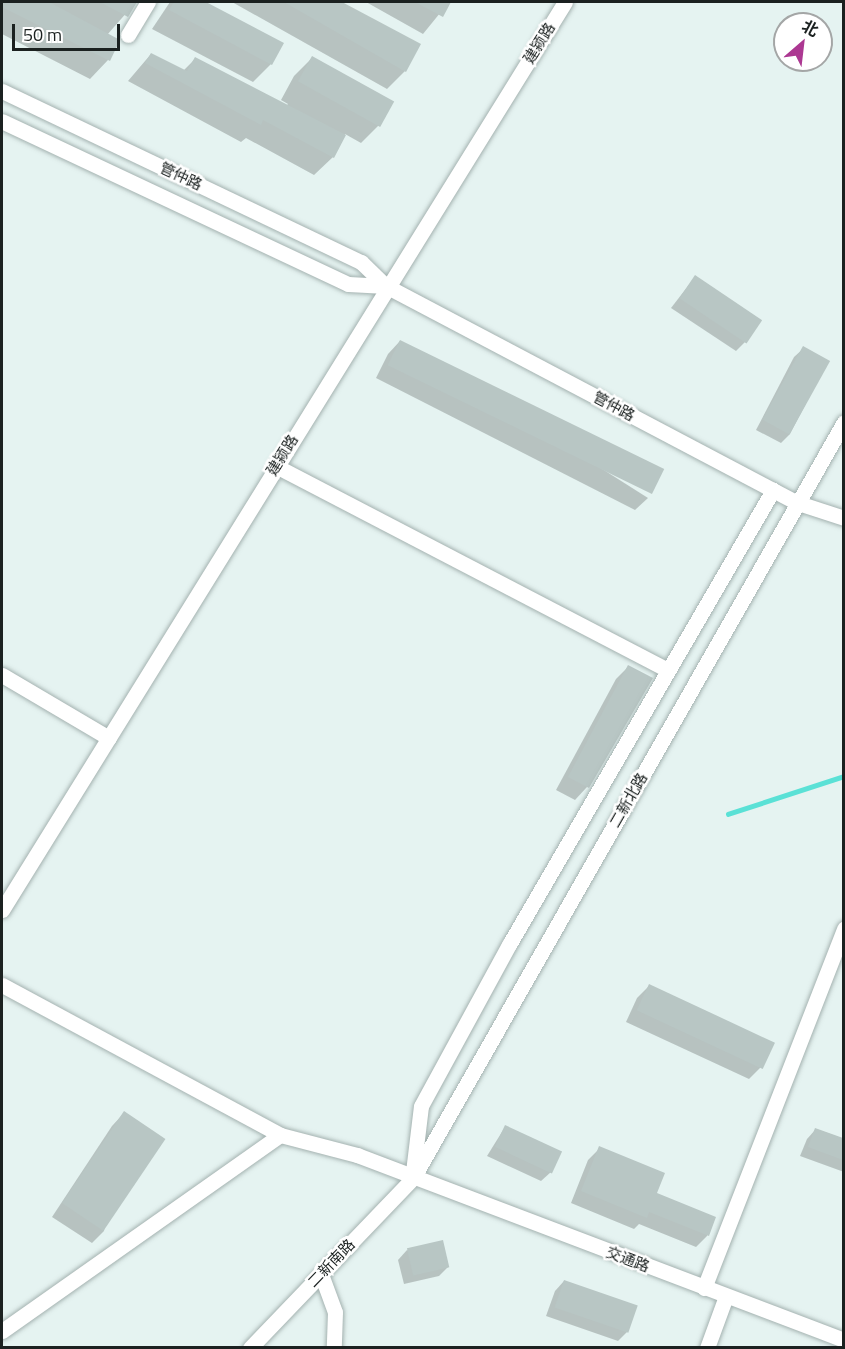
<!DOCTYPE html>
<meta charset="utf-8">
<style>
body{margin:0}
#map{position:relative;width:845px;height:1349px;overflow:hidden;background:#e5f3f1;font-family:"Titillium Web","Noto Sans SC",sans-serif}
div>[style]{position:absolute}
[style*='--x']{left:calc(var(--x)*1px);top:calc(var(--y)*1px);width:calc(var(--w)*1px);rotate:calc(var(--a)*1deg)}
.shadow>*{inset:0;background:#0003}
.stream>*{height:4.5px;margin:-2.25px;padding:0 2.25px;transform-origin:2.25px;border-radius:2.25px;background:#5ae1d6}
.building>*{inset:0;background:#b8c6c4;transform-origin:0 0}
.roads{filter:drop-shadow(0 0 2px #a4b2b0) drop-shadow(0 0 2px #a4b2b0)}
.minor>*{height:15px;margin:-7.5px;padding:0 7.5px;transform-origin:7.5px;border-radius:7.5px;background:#fff}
span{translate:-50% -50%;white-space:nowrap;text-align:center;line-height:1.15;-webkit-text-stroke:5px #fff;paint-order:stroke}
.street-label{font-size:15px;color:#1b2120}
.frame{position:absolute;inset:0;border:3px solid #1b2120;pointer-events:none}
.north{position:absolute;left:773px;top:12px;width:60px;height:60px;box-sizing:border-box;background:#fff;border:2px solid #a4a6a6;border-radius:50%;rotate:28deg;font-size:16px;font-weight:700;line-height:24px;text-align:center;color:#1b2120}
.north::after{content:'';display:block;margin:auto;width:21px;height:27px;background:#ac3892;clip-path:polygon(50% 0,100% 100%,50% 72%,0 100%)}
.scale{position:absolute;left:12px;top:24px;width:108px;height:27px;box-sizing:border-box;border:3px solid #1b2120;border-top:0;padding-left:8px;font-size:18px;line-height:21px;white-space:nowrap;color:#1b2120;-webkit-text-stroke:4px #fff;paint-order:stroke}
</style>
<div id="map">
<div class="shadow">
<div style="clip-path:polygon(2px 2px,136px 2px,107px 35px,118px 41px,108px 60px,90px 79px,2px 34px)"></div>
<div style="clip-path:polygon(170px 2px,203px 2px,282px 44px,271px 64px,253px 82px,152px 29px)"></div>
<div style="clip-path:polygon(232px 2px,332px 2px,405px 71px,387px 89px)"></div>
<div style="clip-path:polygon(366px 2px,449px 2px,423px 34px)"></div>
<div style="clip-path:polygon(151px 54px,183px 71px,195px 59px,285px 107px,288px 104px,281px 100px,294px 76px,312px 58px,379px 125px,361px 143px,345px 134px,333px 157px,314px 175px,246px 138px,241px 142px,128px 81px)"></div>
<div style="clip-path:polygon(695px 277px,745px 342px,736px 351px,671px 308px)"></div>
<div style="clip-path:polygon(400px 341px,648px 498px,635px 510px,376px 378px,388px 354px)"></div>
<div style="clip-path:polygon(804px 348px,828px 361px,790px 434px,781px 443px,756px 430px,794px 357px)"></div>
<div style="clip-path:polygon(628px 667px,650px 679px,587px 787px,575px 800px,556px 790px,616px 679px)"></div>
<div style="clip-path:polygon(649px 986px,762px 1066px,749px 1079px,626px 1022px,637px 998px)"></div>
<div style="clip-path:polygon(124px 1113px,104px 1231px,92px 1243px,52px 1217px,112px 1126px)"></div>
<div style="clip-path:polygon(505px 1127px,551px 1172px,541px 1181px,487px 1156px)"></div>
<div style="clip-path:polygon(816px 1129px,844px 1139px,844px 1172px,800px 1156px,807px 1139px)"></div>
<div style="clip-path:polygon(600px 1148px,655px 1194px,715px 1218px,707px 1236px,696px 1247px,639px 1224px,634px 1229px,571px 1203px,588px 1160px)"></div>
<div style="clip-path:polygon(407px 1250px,448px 1267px,439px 1276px,404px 1284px,398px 1260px)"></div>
<div style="clip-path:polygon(564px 1281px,627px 1332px,618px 1341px,546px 1316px,555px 1291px)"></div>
</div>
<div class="stream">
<div style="--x:728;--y:814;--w:122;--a:-18.1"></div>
</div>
<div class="building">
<div style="clip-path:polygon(2px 2px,49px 2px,120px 40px,110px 61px,2px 7px)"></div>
<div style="clip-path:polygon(100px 2px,137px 2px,128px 17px)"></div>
<div style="clip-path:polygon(174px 2px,206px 2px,284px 43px,272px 65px,169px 10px)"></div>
<div style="clip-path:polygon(284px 2px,342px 2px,421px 44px,406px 72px)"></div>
<div style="clip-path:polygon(415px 2px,451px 2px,443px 17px)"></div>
<div style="clip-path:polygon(151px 53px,187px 71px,195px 57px,346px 135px,334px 158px,263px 120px,261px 125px,145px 63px)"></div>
<div style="left:312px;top:56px;width:94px;height:29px;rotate:29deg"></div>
<div style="left:695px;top:275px;width:81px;height:28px;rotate:34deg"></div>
<div style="left:400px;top:340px;width:294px;height:28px;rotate:26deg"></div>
<div style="left:803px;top:346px;width:31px;height:84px;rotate:29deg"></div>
<div style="clip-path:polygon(628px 665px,653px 678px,589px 788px,568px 777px)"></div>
<div style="left:649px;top:984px;width:139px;height:29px;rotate:25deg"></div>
<div style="left:124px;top:1111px;width:50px;height:111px;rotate:34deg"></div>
<div style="left:505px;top:1125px;width:63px;height:24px;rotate:25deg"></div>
<div style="clip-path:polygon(815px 1128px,843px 1138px,843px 1160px,808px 1147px)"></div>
<div style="clip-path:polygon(599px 1146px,665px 1173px,657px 1193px,716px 1217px,709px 1236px,649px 1212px,647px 1218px,581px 1191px)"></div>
<div style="left:443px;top:1240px;width:28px;height:37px;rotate:77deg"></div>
<div style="left:564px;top:1280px;width:78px;height:29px;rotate:19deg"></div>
</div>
<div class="roads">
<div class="minor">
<div style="--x:128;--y:35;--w:39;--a:-59"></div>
<div style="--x:2;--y:91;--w:398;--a:25.5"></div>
<div style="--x:361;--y:262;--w:35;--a:44"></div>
<div style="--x:386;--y:286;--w:38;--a:-177"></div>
<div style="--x:348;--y:284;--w:382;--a:-154.8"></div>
<div style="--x:386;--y:286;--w:466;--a:27.8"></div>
<div style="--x:798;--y:503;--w:48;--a:18.1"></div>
<div style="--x:276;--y:466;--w:442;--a:27.5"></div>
<div style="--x:2;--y:675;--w:124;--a:30.5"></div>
<div style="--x:2;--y:910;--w:1068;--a:-58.2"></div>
<div style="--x:2;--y:985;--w:316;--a:28.3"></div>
<div style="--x:280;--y:1135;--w:80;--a:14.6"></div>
<div style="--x:357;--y:1155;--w:521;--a:20.8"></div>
<div style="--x:413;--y:1172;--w:66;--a:-83.1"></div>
<div style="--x:421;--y:1106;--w:186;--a:-61.4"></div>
<div style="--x:510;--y:943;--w:524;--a:-59.86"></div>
<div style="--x:321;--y:1274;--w:40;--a:69.8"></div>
<div style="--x:335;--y:1312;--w:36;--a:92"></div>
<div style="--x:704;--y:1288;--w:386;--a:-68.7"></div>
<div style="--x:2;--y:1331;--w:340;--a:-35.2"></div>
<div style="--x:250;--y:1348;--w:236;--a:-46.2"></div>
<div style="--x:413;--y:1178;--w:870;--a:-60.31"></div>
<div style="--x:707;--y:1348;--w:55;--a:-69.9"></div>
</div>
</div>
<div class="street-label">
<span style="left:539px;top:43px;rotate:-58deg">建颍路</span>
<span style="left:181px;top:176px;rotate:25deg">管仲路</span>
<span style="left:614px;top:406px;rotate:28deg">管仲路</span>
<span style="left:282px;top:455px;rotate:-58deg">建颍路</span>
<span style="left:628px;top:800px;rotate:-60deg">二新北路</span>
<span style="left:628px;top:1259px;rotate:21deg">交通路</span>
<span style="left:331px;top:1263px;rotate:-46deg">二新南路</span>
</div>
<div class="frame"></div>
<div class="north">北</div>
<div class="scale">50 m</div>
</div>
